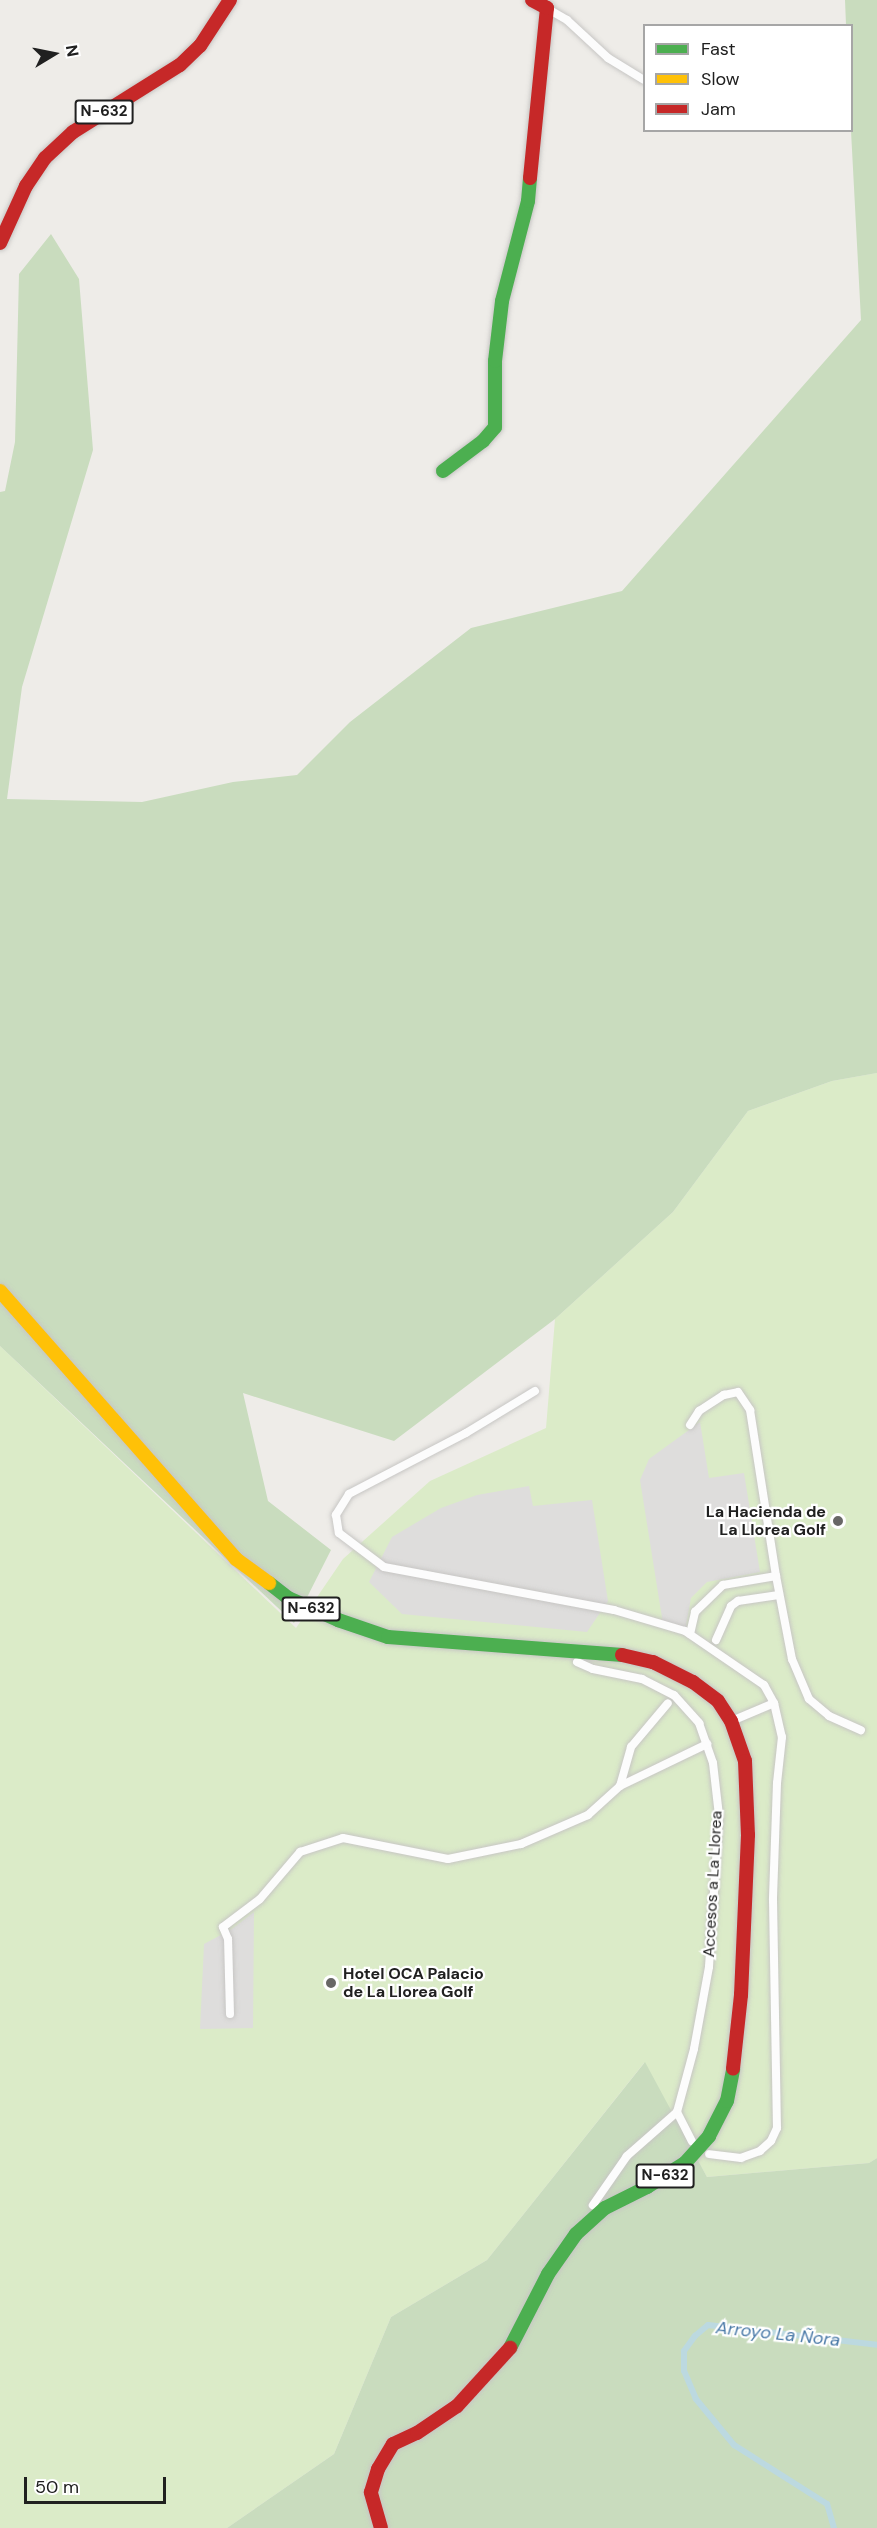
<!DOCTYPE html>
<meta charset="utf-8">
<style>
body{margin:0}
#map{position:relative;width:877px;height:2528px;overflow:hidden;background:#eeece8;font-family:"DM Sans",sans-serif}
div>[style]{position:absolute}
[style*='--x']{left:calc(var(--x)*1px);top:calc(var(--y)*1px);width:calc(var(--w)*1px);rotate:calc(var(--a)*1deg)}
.grass>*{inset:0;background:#dbebc8}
.forest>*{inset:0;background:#c9dcbe}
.parking>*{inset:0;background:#dedddc}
.stream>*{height:6px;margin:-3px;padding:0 3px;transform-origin:3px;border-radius:3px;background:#bcd9e0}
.roads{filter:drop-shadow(0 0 2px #c7c6c4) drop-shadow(0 0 2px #c7c6c4)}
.lane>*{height:8px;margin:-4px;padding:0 4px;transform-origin:4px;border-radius:4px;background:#fcfcfc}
.fast>*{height:14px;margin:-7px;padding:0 7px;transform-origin:7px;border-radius:7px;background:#4caf50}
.slow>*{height:14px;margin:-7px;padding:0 7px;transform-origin:7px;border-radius:7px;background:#ffc107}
.jam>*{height:14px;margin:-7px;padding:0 7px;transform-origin:7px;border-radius:7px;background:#c62828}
.dots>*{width:16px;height:16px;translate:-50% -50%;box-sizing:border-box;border:3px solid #fff;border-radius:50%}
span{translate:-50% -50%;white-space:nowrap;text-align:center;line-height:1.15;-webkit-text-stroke:4.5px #fff;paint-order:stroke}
.shield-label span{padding:2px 4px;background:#fff;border:2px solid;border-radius:4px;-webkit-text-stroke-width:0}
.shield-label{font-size:15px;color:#202020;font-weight:700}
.poi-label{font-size:16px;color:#202020;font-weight:700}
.right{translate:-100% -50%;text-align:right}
.left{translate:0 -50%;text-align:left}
.street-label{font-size:16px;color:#202020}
.water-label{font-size:18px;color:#4979a7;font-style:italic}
.legend{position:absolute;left:643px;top:24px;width:210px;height:108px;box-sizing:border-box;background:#fff;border:2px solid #a6a6a6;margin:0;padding:8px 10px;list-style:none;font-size:18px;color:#202020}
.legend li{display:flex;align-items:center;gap:12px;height:30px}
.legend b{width:30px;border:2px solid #a6a6a6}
.north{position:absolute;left:24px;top:24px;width:60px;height:60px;-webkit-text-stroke:4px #fff;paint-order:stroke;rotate:80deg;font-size:16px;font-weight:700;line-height:24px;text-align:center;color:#202020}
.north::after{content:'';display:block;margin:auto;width:21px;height:27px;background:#202020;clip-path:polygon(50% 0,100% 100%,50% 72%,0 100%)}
.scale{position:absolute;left:24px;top:2477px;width:142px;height:27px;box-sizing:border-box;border:3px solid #202020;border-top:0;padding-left:8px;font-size:18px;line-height:21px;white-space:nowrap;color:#202020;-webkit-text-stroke:4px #fff;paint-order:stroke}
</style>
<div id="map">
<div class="grass">
<div style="clip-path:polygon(877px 1073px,877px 2158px,869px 2163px,707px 2177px,644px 2063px,487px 2260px,391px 2317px,334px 2454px,227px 2528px,0 2528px,0 1346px,296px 1628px,343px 1559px,430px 1481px,546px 1428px,555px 1319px,673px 1212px,748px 1111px,832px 1081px)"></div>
</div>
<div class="forest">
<div style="clip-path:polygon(845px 0,877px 0,877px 1073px,832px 1081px,748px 1111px,673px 1212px,555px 1319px,394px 1441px,243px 1393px,268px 1501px,331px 1550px,294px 1623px,0 1346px,0 492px,5px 491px,15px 442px,19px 274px,51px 234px,79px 279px,93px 450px,22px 687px,7px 799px,142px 802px,233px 782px,297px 775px,350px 722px,471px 628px,622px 591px,861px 320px,851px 131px,852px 26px,846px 25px)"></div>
<div style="clip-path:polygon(645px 2062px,707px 2177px,869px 2163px,877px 2158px,877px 2528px,227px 2528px,334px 2454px,391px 2317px,487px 2260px)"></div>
</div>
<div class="parking">
<div style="clip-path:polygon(700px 1422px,709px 1478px,744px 1473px,760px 1572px,707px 1582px,691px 1598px,685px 1631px,663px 1624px,640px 1480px,649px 1459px)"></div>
<div style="clip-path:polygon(529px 1486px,533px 1506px,592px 1500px,608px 1601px,587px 1632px,402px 1614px,369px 1582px,392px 1537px,441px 1508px,477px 1495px)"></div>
<div style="clip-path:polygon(254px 1912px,253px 2028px,200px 2029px,204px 1944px,232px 1929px)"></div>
</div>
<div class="stream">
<div style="--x:834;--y:2528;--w:25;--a:-106"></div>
<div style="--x:827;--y:2504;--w:110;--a:-147.6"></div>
<div style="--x:734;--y:2445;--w:60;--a:-129.6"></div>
<div style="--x:696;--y:2399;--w:30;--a:-113"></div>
<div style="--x:684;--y:2371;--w:20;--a:-90"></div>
<div style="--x:684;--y:2351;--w:19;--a:-54"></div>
<div style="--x:695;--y:2336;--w:17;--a:-40"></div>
<div style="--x:708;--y:2325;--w:170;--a:6.7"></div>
</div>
<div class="roads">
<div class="lane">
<div style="--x:548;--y:9;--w:22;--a:30"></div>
<div style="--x:567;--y:20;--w:56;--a:42.8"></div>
<div style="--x:608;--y:58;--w:42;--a:31.4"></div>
<div style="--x:535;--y:1391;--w:81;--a:148.7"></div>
<div style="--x:466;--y:1433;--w:132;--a:152.5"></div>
<div style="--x:349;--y:1494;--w:25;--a:122"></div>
<div style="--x:336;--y:1515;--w:18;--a:81"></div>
<div style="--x:339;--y:1533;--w:56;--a:37.1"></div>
<div style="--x:384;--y:1567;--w:234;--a:10.6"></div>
<div style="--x:614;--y:1610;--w:74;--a:16.5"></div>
<div style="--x:685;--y:1631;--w:96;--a:34.4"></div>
<div style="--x:764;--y:1685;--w:21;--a:61"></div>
<div style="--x:774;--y:1703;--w:35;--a:77"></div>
<div style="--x:782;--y:1737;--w:46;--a:96.2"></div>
<div style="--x:777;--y:1783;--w:117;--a:92"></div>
<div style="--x:773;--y:1900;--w:228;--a:89"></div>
<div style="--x:777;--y:2128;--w:14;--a:115"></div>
<div style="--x:771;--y:2141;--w:15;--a:138"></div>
<div style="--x:760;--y:2151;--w:20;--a:160"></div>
<div style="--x:741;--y:2158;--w:32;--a:-173"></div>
<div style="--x:690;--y:1425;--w:17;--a:-57"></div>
<div style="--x:699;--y:1411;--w:30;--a:-33"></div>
<div style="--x:724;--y:1395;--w:14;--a:-12"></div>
<div style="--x:738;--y:1392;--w:22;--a:56"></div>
<div style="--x:750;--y:1410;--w:168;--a:81.1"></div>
<div style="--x:776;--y:1576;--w:85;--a:79.1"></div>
<div style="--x:792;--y:1659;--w:43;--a:67"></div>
<div style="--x:809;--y:1699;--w:26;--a:40"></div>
<div style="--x:829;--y:1716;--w:35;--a:24"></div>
<div style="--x:690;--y:1634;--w:23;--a:-77"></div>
<div style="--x:695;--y:1612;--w:39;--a:-44"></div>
<div style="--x:723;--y:1585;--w:54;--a:-9.6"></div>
<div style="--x:716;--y:1640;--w:37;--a:-66"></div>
<div style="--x:731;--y:1606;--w:9;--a:-36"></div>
<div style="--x:738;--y:1601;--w:41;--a:-8.3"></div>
<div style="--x:577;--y:1662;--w:17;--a:24"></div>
<div style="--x:593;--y:1669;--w:50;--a:11.5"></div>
<div style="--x:642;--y:1679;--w:36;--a:27"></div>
<div style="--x:674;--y:1695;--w:38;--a:48"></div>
<div style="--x:699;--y:1723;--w:42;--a:70.7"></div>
<div style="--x:713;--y:1763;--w:53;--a:83.5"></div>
<div style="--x:719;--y:1816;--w:151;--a:93.8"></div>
<div style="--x:709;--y:1967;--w:83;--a:100.4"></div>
<div style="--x:694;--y:2049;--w:65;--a:105.1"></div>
<div style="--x:677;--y:2112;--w:67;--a:138.7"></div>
<div style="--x:627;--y:2156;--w:60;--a:124.8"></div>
<div style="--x:734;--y:1720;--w:43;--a:-23"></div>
<div style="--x:620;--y:1786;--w:41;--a:-74.2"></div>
<div style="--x:631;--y:1747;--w:57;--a:-49.9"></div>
<div style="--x:230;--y:2014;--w:75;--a:-91.5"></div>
<div style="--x:228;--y:1939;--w:13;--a:-113"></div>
<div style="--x:223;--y:1927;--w:46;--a:-37.1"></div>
<div style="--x:260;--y:1899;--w:62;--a:-49.6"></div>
<div style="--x:300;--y:1852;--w:45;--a:-18"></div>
<div style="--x:343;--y:1838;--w:107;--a:11.3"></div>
<div style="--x:448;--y:1859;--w:75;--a:-11.6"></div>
<div style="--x:521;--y:1844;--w:73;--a:-23.4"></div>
<div style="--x:588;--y:1815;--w:43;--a:-42.2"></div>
<div style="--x:620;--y:1786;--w:97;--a:-25.8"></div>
<div style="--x:677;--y:2112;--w:33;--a:63"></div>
</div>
<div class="fast">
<div style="--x:443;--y:471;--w:50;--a:-36.9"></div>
<div style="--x:483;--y:441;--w:18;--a:-49"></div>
<div style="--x:495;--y:427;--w:66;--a:-90"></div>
<div style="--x:495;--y:361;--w:60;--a:-83.3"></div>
<div style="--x:502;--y:301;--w:103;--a:-75.4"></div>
<div style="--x:528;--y:201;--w:23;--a:-85"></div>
<div style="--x:269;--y:1583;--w:24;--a:38"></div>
<div style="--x:288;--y:1598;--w:55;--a:23.7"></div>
<div style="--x:338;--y:1620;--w:53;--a:18.8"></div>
<div style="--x:388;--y:1637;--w:235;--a:4.4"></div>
<div style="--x:510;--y:2348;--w:83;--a:-62.8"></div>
<div style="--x:548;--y:2274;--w:49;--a:-55"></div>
<div style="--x:576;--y:2234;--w:39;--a:-42"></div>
<div style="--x:605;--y:2208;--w:47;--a:-26.6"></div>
<div style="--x:647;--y:2187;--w:45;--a:-32.3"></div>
<div style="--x:685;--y:2163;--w:36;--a:-48"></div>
<div style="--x:709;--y:2136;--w:39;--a:-63"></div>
<div style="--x:727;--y:2101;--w:33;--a:-79"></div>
</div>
<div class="slow">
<div style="--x:0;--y:1291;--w:357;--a:48.6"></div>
<div style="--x:236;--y:1559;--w:41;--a:36"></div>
</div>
<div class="jam">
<div style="--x:530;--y:178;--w:171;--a:-84.3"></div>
<div style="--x:547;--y:8;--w:17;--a:-152"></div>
<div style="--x:0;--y:243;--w:63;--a:-65.5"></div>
<div style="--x:26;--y:186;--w:34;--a:-56"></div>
<div style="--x:45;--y:158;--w:38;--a:-43"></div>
<div style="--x:73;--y:132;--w:126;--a:-32.1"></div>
<div style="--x:180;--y:65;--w:28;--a:-44"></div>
<div style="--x:200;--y:46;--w:55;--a:-56.9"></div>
<div style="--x:622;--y:1655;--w:32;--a:13"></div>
<div style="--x:653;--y:1662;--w:45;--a:26.6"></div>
<div style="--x:693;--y:1682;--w:31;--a:37"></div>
<div style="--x:718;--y:1701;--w:24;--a:57"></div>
<div style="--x:731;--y:1721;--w:42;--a:70.7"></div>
<div style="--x:745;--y:1761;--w:74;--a:87.7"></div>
<div style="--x:748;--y:1835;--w:160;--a:92.5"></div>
<div style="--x:741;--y:1995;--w:74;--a:96.2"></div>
<div style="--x:381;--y:2528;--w:37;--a:-106"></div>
<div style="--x:371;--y:2492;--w:24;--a:-73"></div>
<div style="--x:378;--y:2469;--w:29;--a:-59"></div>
<div style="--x:393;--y:2444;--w:26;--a:-25"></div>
<div style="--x:417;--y:2433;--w:48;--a:-34"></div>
<div style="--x:457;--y:2406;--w:79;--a:-47.6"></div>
</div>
</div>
<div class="dots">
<div style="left:838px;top:1521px;background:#686766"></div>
<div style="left:331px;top:1983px;background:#686766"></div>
</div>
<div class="shield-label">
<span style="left:104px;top:112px">N-632</span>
<span style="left:311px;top:1609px">N-632</span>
<span style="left:665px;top:2176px">N-632</span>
</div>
<div class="poi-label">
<span class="right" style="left:826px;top:1521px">La Hacienda de<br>La Llorea Golf</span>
<span class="left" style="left:343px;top:1983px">Hotel OCA Palacio<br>de La Llorea Golf</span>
</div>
<div class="street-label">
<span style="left:713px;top:1884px;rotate:-87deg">Accesos a La Llorea</span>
</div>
<div class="water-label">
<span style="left:778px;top:2334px;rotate:6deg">Arroyo La Ñora</span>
</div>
<ul class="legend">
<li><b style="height:8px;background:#4caf50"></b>Fast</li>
<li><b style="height:8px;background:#ffc107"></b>Slow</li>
<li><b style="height:8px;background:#c62828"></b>Jam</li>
</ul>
<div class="north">N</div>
<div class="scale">50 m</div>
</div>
